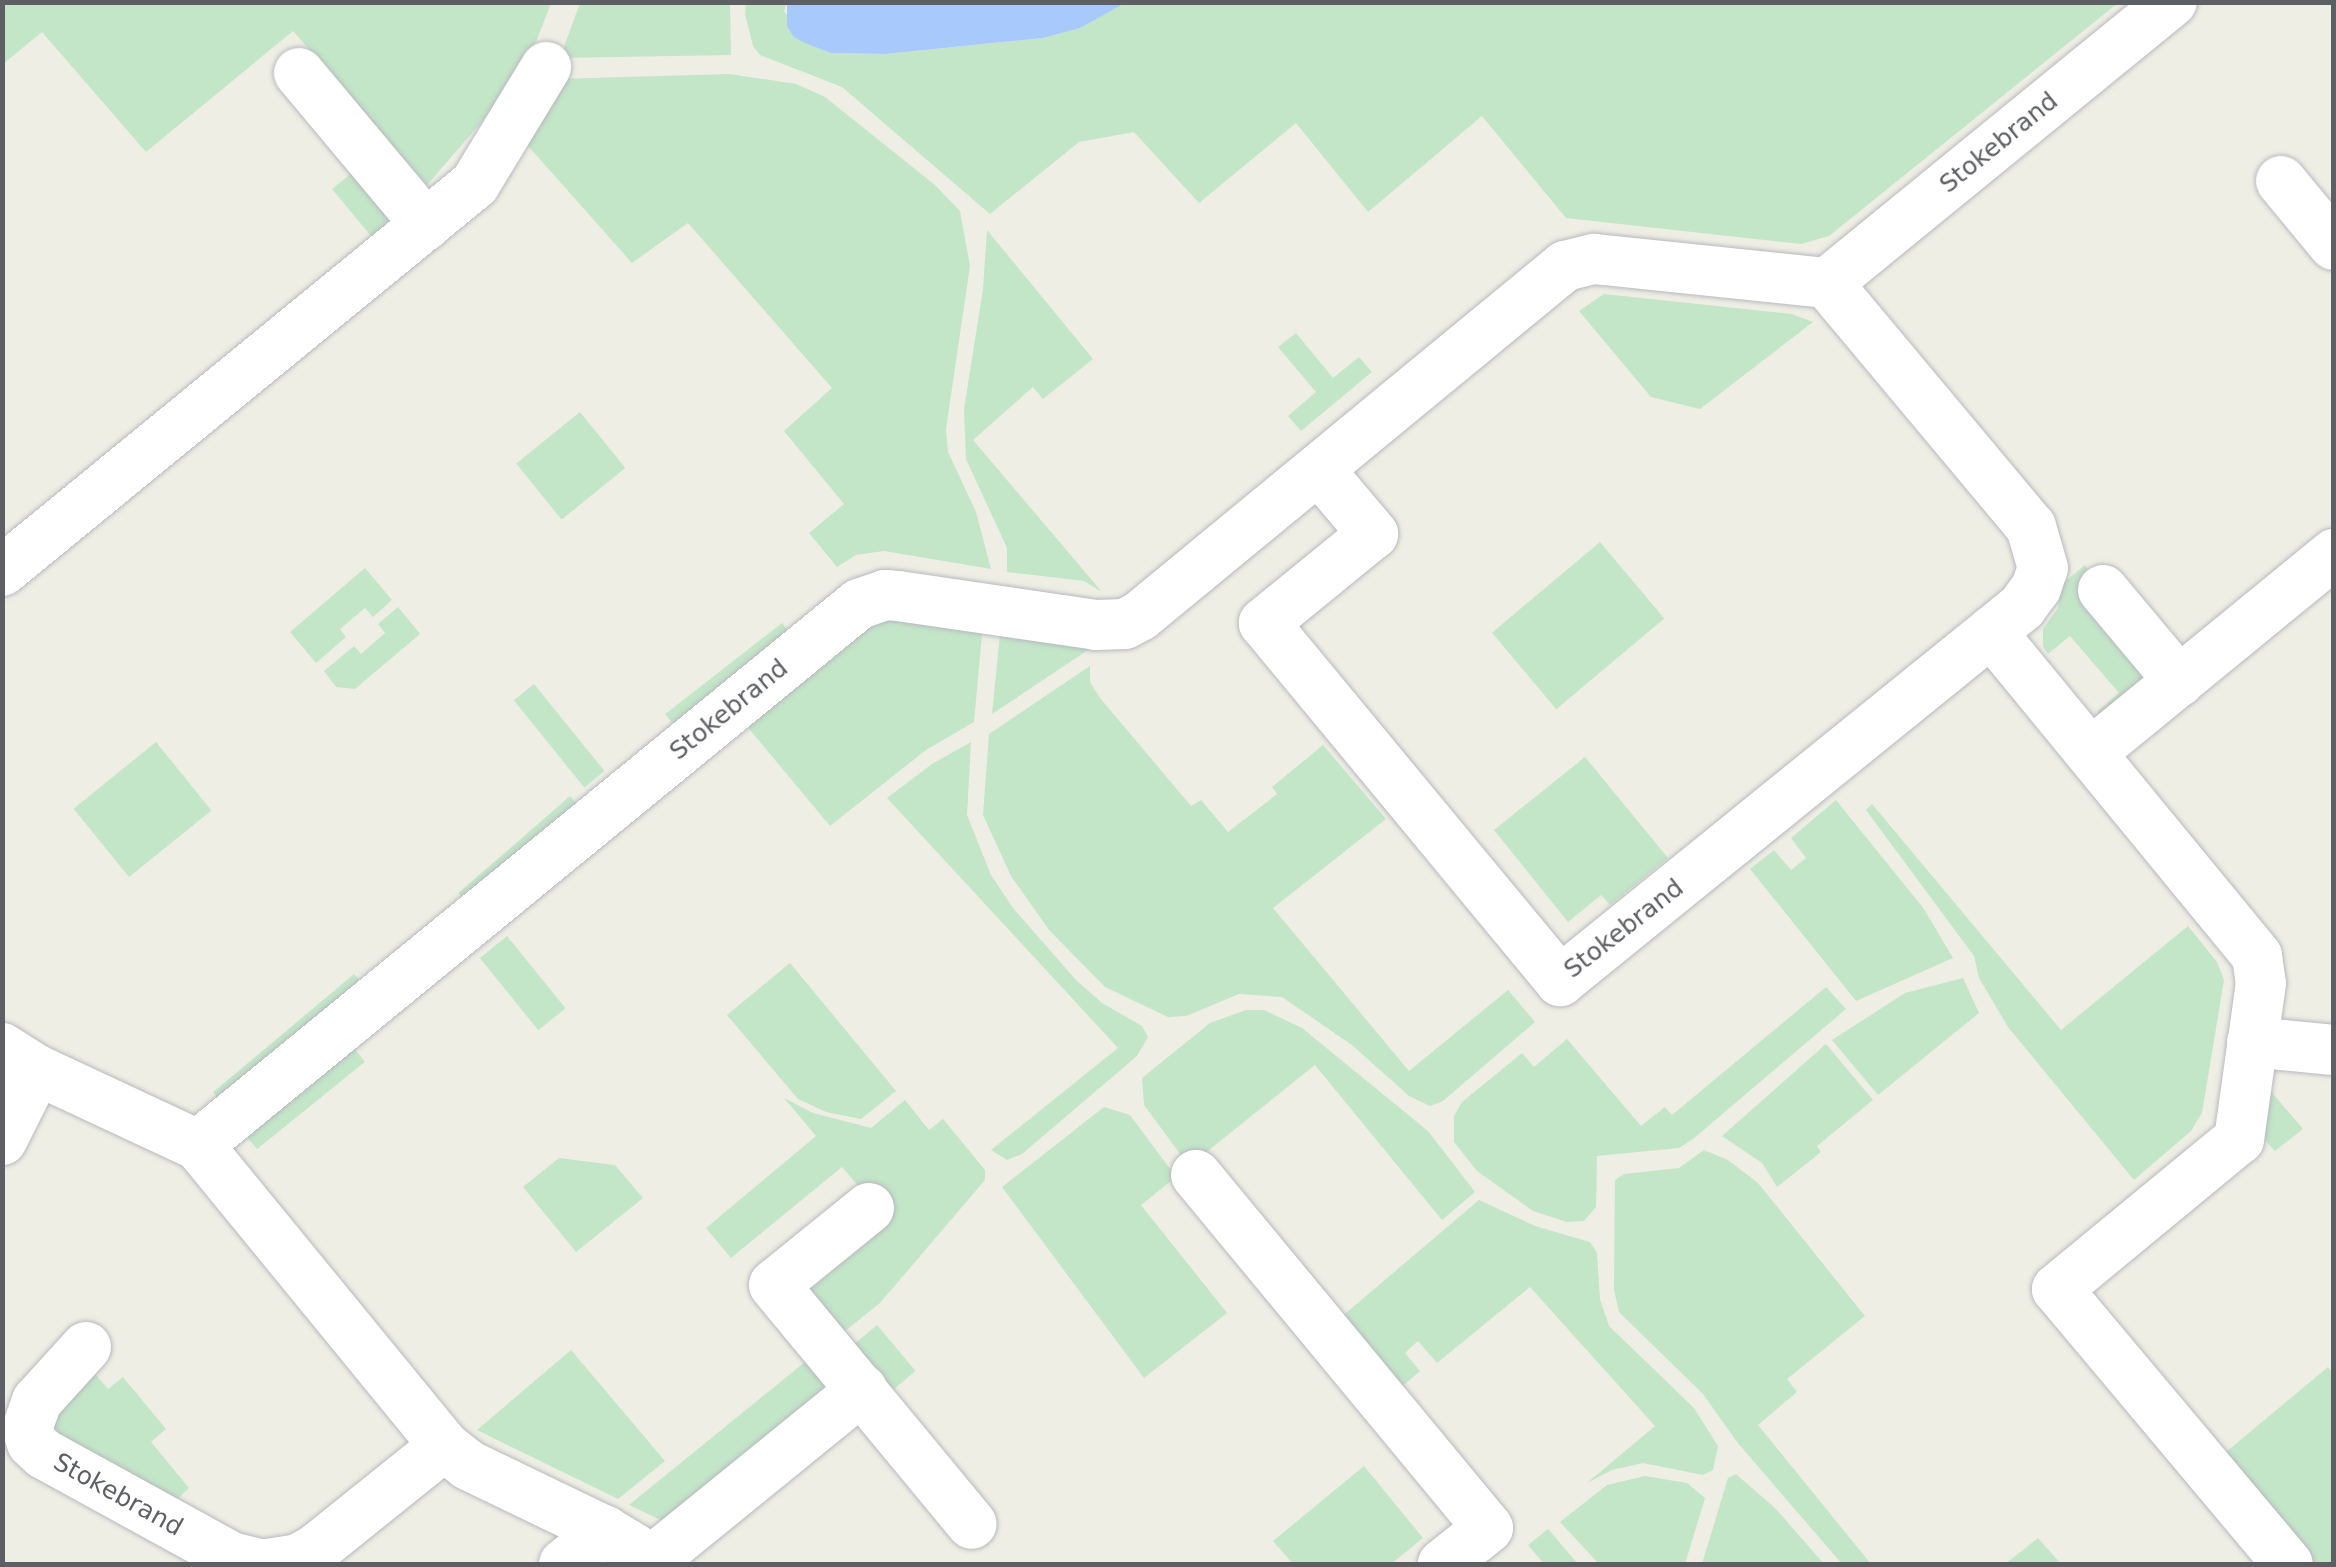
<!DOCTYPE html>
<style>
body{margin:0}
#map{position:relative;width:2336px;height:1567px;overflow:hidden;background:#efeee5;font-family:"DejaVu Sans",sans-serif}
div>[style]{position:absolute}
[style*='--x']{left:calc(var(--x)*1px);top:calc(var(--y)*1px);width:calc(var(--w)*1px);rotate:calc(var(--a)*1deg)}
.green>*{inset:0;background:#c3e5c8;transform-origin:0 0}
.water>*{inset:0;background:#a8c9fc}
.roads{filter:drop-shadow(0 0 2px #b7b9be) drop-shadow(0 0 2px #b7b9be)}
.minor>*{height:50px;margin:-25px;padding:0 25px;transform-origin:25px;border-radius:25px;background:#fff}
span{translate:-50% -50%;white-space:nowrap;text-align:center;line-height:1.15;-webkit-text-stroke:9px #fff;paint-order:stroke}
.street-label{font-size:25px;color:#5d5f65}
.frame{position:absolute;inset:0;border:5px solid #5d5f65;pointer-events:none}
</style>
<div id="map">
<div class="green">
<div style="clip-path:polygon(1125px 2px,2118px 3px,1829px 236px,1801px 244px,1566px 218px,1482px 116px,1368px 212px,1296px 123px,1199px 203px,1134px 132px,1079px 142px,990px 214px,842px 87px,760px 55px,753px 46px,745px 14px,746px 3px,787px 3px,784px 11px,807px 44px,831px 53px,885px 54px,1043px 38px,1080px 28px)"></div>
<div style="clip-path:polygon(3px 3px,551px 3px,524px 73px,427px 185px,293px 31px,146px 152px,42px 32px,3px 64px)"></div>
<div style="clip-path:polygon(580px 3px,730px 3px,731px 55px,560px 58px)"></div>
<div style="clip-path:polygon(730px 74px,796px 84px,825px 97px,935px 185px,960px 211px,970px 266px,946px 429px,948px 452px,976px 512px,991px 569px,884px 551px,856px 555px,837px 567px,809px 533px,844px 504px,784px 431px,832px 388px,688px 223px,632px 263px,521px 138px,556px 79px)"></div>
<div style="clip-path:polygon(358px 168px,391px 215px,376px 242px,332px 189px)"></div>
<div style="clip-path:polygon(987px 230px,1093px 359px,1043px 399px,1033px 387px,973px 440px,1102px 592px,1084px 581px,1007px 572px,1007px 548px,966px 459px,964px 409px,983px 289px)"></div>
<div style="clip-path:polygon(1604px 294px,1792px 314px,1813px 322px,1700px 409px,1651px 397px,1579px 311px)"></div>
<div style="clip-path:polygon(1296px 333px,1333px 378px,1359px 357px,1372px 372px,1301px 431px,1288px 416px,1316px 392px,1278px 347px)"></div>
<div style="left:580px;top:412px;width:72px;height:82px;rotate:51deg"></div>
<div style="left:1600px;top:542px;width:100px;height:141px;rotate:50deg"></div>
<div style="clip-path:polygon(2085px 565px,2150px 675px,2104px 721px,2097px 712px,2119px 693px,2070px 636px,2048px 654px,2043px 646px,2043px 629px,2058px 608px,2062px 584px)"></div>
<div style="clip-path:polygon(365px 568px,392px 600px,373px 617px,365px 608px,340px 629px,346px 637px,316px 663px,290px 632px)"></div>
<div style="clip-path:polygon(398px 607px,420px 634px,355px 689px,336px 687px,324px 671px,354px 646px,361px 654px,385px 633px,378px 624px)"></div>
<div style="clip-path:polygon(879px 617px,983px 624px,974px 722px,926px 750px,830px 826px,746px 725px)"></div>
<div style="left:782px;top:623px;width:18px;height:148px;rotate:52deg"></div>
<div style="clip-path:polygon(1001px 624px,1086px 637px,1088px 650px,992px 714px)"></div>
<div style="clip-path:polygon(1090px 666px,1090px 682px,1100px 698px,1191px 806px,1201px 800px,1228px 832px,1277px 794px,1272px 787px,1323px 745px,1386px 819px,1273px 908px,1409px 1071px,1508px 990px,1535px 1022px,1443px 1101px,1430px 1106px,1409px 1096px,1352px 1045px,1282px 997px,1239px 994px,1186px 1016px,1168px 1017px,1105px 987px,1049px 930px,1011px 876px,983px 815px,989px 734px)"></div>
<div style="left:534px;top:684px;width:112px;height:26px;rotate:51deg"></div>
<div style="left:156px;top:742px;width:88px;height:106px;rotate:51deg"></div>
<div style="clip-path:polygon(971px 742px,967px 815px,991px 875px,1013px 908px,1076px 980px,1102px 1003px,1142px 1026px,1148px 1037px,1137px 1056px,1022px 1154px,1007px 1160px,991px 1150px,1118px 1048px,887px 798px,932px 764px)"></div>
<div style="clip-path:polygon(1585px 757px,1668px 858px,1610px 905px,1601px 895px,1568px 922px,1494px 830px)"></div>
<div style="left:570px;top:796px;width:18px;height:148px;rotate:49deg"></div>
<div style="clip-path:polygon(1836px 800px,1924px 909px,1953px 958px,1856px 1001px,1750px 869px,1774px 850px,1791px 870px,1806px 858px,1791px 838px)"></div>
<div style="clip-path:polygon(1872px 804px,2061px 1030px,2188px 926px,2217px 962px,2224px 980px,2202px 1113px,2191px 1131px,2134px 1180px,2008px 1027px,1979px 978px,1974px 956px,1866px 810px)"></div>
<div style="left:507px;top:936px;width:93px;height:35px;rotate:51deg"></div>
<div style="clip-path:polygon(790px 963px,896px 1091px,861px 1119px,826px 1112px,798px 1099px,727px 1015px)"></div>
<div style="left:354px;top:974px;width:17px;height:184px;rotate:50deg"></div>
<div style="clip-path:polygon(1963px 978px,1979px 1013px,1878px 1095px,1832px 1040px,1905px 993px)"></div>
<div style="clip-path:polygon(1826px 987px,1846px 1009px,1693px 1139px,1679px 1148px,1597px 1156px,1596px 1207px,1584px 1221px,1567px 1222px,1533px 1211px,1477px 1171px,1454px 1142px,1454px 1116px,1462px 1102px,1522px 1053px,1534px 1067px,1567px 1039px,1641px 1126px,1665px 1107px,1672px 1115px)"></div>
<div style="clip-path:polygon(1246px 1010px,1264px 1010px,1302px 1028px,1428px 1131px,1475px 1192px,1442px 1220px,1315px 1065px,1189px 1166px,1144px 1105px,1142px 1078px,1210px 1023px)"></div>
<div style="clip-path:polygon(1826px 1044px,1873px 1100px,1817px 1146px,1821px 1152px,1777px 1187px,1762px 1163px,1722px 1136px)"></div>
<div style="left:353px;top:1047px;width:19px;height:139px;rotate:51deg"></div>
<div style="clip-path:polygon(2262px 1081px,2303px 1129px,2275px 1151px,2260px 1135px)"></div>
<div style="clip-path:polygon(784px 1098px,813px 1113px,871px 1128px,905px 1100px,929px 1130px,943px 1119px,985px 1170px,985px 1180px,880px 1303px,840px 1335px,806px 1293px,890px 1223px,842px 1167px,731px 1258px,706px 1228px,816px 1136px)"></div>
<div style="clip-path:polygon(1104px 1107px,1130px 1115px,1176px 1177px,1141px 1205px,1227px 1313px,1144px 1378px,1002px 1187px)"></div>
<div style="clip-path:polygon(1704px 1150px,1728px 1160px,1758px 1183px,1865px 1316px,1787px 1379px,1797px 1392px,1758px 1425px,1871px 1564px,1842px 1564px,1737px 1442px,1703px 1394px,1619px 1312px,1614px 1290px,1615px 1180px,1624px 1174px,1679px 1168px)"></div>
<div style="clip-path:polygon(559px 1158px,615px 1165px,643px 1198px,576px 1252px,523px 1187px)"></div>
<div style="clip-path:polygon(1479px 1200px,1535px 1226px,1590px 1242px,1597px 1253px,1600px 1299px,1609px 1326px,1694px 1408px,1718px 1446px,1713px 1470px,1703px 1475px,1643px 1463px,1612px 1470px,1587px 1483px,1655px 1426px,1530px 1287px,1437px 1363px,1418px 1341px,1405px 1353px,1420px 1371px,1398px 1390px,1339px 1319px)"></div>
<div style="left:877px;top:1325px;width:60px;height:34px;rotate:50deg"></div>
<div style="clip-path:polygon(571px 1350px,665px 1461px,618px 1499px,477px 1430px)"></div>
<div style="clip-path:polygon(816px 1353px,827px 1375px,821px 1393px,665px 1522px,629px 1505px)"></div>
<div style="clip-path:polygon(89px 1367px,108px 1389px,123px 1377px,166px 1429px,151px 1442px,189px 1488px,169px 1507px,56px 1443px,48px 1415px)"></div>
<div style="clip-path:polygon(2328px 1367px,2334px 1374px,2333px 1564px,2310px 1564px,2220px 1457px)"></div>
<div style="clip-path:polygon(1364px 1466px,1423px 1538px,1391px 1564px,1293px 1564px,1273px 1541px)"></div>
<div style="clip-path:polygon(1736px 1474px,1776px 1509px,1824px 1564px,1702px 1564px,1728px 1478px)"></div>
<div style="clip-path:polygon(1645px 1476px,1687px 1483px,1705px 1498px,1685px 1564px,1599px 1564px,1560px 1522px,1607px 1485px)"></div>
<div style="clip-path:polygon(1548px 1529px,1578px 1564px,1544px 1564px,1528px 1545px)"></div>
<div style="clip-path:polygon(2038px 1538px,2061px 1564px,2005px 1564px)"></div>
</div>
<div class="water">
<div style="clip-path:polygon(787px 3px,787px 2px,1125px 3px,1080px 28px,1043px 38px,885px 54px,831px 53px,807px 44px,794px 37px,787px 26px)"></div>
</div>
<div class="roads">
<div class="minor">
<div style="--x:299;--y:73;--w:198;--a:50.1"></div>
<div style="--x:2281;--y:181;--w:83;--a:50.4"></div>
<div style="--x:1319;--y:470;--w:84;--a:49.8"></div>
<div style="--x:1373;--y:534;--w:141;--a:140.8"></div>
<div style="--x:1264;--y:623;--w:465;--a:50.4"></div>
<div style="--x:1560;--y:981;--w:594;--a:-38.99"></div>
<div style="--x:2022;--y:607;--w:24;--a:-54"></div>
<div style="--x:2036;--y:588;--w:21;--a:-71"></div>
<div style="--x:2043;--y:568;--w:43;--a:-106.3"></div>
<div style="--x:2031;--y:527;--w:318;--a:-129.9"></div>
<div style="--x:2;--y:571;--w:611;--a:-39.29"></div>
<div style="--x:475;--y:184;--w:137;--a:-58.7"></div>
<div style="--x:2103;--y:590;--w:119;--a:50.1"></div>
<div style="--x:1991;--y:632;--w:419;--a:50.6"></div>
<div style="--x:2257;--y:956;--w:27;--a:82"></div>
<div style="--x:2261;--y:983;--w:158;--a:98"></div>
<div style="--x:2239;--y:1139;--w:236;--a:140.5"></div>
<div style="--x:2057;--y:1289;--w:359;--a:50"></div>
<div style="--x:2092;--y:752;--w:313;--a:-39.3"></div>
<div style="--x:2252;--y:1042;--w:82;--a:5.6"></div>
<div style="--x:2;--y:1048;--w:41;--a:32.2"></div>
<div style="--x:37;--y:1070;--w:178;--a:25"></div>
<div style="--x:198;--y:1145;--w:854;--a:-39.3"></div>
<div style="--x:859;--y:604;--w:28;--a:-19"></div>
<div style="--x:885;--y:595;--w:13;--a:4"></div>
<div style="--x:898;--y:596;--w:200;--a:8.3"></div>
<div style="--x:1096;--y:625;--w:29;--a:-2"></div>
<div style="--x:1125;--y:624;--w:17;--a:-28"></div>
<div style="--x:1140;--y:616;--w:551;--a:-39.47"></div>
<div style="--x:1565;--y:266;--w:30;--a:-14"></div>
<div style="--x:1594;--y:259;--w:234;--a:5.9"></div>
<div style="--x:1827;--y:283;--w:445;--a:-39.2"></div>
<div style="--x:2;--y:1140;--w:78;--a:-63.4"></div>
<div style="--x:198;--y:1145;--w:389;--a:50.7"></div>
<div style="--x:444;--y:1446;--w:31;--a:38"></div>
<div style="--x:468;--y:1465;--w:152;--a:25.7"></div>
<div style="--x:605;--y:1531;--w:64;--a:31"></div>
<div style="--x:1196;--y:1175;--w:458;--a:50.4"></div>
<div style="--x:1488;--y:1528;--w:58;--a:141.3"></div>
<div style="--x:869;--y:1208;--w:122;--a:141"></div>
<div style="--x:774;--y:1285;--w:310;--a:50.4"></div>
<div style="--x:86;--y:1347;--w:73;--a:132.2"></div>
<div style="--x:37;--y:1401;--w:30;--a:110"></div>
<div style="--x:27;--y:1429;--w:15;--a:70"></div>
<div style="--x:32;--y:1443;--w:16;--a:43"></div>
<div style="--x:44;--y:1454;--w:213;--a:28.8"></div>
<div style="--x:231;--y:1557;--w:30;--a:14"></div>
<div style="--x:655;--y:1558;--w:267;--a:-39.1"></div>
<div style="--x:268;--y:1564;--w:30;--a:-9"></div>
<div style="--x:298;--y:1559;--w:21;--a:-29"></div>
<div style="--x:316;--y:1549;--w:164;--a:-38.8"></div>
<div style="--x:564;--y:1564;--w:53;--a:-38.8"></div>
</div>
</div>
<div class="street-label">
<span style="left:1999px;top:143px;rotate:-39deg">Stokebrand</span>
<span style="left:729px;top:710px;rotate:-39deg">Stokebrand</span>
<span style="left:1624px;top:929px;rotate:-38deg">Stokebrand</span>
<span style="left:118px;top:1495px;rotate:29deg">Stokebrand</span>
</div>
<div class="frame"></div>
</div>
